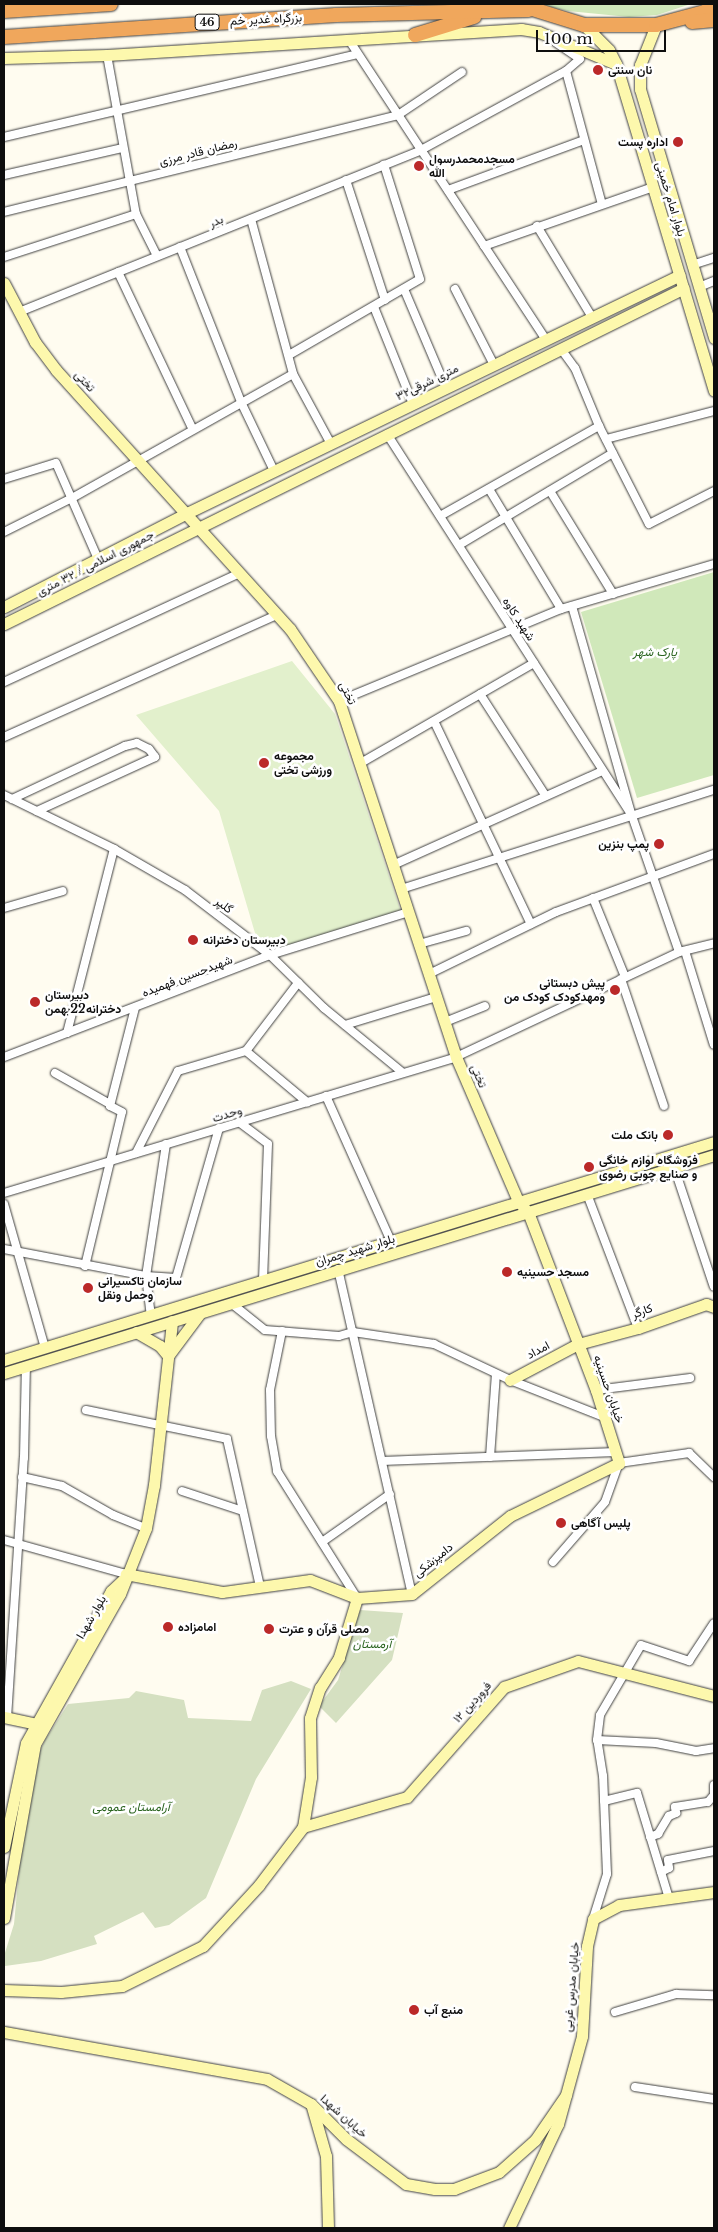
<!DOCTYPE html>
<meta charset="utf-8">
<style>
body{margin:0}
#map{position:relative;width:718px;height:2232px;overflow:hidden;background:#fffcf0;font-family:"Libre Baskerville",Vazirmatn,serif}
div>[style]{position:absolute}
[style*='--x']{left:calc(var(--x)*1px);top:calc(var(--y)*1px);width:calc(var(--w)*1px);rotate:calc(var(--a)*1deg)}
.green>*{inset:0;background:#d0e8ba}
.cemetery>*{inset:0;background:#d5e0c1}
.pitch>*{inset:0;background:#e2f0cc}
.roads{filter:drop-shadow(0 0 1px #414141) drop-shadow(0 0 1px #414141)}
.street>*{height:8px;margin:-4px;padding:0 4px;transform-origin:4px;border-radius:4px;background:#fff}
.secondary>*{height:11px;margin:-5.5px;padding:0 5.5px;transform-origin:5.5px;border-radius:5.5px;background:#fdf8ad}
.highway>*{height:14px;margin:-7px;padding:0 7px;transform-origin:7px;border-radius:7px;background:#f0a75c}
.dots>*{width:14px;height:14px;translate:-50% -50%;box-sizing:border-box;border:2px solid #fff;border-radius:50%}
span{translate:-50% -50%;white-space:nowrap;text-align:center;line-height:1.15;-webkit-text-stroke:5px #fff;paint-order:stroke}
.shield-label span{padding:1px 4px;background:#fff;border:1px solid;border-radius:4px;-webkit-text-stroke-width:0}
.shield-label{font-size:11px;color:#0e0e0e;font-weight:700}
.street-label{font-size:12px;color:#0e0e0e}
.poi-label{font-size:12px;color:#0e0e0e;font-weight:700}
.left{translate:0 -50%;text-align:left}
.right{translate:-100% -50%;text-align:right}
.park-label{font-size:12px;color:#2b6520;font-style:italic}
.frame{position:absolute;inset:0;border:5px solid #0e0e0e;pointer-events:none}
.scale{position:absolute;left:536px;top:30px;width:130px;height:22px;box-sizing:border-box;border:2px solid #0e0e0e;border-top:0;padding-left:6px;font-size:15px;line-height:18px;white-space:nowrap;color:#0e0e0e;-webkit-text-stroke:4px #fff;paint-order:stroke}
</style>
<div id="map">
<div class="green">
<div style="clip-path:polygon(539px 4px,691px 4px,657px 15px,629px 17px,568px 11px)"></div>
<div style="clip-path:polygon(714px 572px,714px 775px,637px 798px,581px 612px)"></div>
</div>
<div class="cemetery">
<div style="clip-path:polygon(360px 1610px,403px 1613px,392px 1660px,336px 1723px,319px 1706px,338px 1680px)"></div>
<div style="clip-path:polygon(291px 1681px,311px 1689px,256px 1779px,206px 1898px,169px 1925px,155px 1928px,143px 1912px,94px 1936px,97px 1944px,41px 1961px,5px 1966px,4px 1956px,14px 1924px,28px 1777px,45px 1740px,68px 1704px,129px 1698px,136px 1691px,184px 1700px,188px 1718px,251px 1721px,262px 1690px)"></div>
</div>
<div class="pitch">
<div style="clip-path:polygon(292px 661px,335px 714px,401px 912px,278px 954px,255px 933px,219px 811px,136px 715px)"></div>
</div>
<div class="roads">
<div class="street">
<div style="--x:349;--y:40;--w:359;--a:56.7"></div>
<div style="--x:107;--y:55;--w:162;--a:79.7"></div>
<div style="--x:136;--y:214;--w:47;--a:63.4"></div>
<div style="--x:566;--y:71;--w:138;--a:74.9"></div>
<div style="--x:4;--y:137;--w:363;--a:-13.2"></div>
<div style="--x:4;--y:175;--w:122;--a:-12.8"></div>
<div style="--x:346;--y:180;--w:126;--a:72"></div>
<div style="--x:448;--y:190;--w:145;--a:-20.2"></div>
<div style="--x:4;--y:212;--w:406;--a:-13.8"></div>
<div style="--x:398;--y:115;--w:77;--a:-33.9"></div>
<div style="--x:251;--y:219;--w:161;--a:74.8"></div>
<div style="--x:293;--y:374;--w:80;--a:61.5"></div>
<div style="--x:537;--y:226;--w:106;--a:58.9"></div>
<div style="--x:484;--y:246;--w:179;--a:-19.2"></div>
<div style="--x:180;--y:247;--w:167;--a:68.5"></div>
<div style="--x:241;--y:402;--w:76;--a:64.4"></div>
<div style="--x:4;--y:257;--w:139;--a:-18"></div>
<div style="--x:692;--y:265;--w:23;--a:-18"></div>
<div style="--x:118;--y:272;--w:173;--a:64.6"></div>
<div style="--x:699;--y:287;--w:16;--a:-22"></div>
<div style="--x:404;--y:289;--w:108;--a:67"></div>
<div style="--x:455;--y:289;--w:85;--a:62.8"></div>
<div style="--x:374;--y:307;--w:105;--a:68.1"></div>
<div style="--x:19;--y:312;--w:433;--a:-21.9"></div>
<div style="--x:421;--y:150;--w:165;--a:-28.6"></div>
<div style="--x:566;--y:71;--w:18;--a:-41"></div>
<div style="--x:580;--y:59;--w:29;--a:-146"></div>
<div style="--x:561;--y:349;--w:24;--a:54"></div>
<div style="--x:575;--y:368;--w:63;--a:67.5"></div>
<div style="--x:599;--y:426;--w:110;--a:63"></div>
<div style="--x:649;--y:524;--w:73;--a:-26.9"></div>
<div style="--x:289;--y:355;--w:151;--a:-30.1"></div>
<div style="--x:420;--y:279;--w:120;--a:-107.5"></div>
<div style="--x:387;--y:434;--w:454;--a:57.3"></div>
<div style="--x:606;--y:439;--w:112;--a:-14.5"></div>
<div style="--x:4;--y:479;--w:54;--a:-17.1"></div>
<div style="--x:56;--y:463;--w:105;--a:66.4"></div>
<div style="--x:489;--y:489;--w:140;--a:59"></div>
<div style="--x:550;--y:491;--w:121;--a:58.5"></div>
<div style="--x:440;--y:516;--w:183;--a:-29.5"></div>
<div style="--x:4;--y:532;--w:76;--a:-26.6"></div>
<div style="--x:72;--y:498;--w:253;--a:-29.3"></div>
<div style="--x:459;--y:545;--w:179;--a:-30.9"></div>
<div style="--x:572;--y:606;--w:218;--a:74.1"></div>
<div style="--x:632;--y:816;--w:144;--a:70.9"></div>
<div style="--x:4;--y:682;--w:260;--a:-24.8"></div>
<div style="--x:480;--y:694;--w:120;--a:57.2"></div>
<div style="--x:339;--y:701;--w:240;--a:-22.5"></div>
<div style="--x:561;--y:609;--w:159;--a:-16.4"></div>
<div style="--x:434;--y:721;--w:225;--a:64.5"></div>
<div style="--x:4;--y:737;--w:299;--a:-24.1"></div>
<div style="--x:359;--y:764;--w:202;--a:-30"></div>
<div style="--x:4;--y:795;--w:123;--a:26.1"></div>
<div style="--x:114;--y:849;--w:82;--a:30"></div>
<div style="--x:185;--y:890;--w:107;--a:37.4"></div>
<div style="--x:270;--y:955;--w:76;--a:44.5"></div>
<div style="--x:324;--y:1008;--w:102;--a:39.4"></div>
<div style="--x:12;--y:799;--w:125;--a:-25.1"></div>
<div style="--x:125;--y:746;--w:12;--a:-14"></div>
<div style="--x:137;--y:743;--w:13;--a:27"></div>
<div style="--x:149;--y:749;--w:10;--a:53"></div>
<div style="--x:155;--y:757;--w:130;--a:155.4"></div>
<div style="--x:393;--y:865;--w:229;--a:-24.2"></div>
<div style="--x:401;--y:889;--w:328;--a:-17.6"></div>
<div style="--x:593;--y:898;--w:85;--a:67.9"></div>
<div style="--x:4;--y:908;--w:61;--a:-16.1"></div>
<div style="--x:419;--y:944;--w:49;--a:-15.5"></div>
<div style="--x:685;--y:951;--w:98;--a:72.9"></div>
<div style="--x:429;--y:974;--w:141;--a:-26"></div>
<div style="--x:556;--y:912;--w:168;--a:-20.2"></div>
<div style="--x:621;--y:979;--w:134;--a:71.3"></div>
<div style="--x:445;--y:1022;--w:43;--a:-21.8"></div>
<div style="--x:345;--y:1025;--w:95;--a:-17.1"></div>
<div style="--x:67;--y:1033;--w:190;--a:-75.7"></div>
<div style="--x:246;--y:1051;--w:86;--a:-52.6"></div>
<div style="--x:4;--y:1057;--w:285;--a:-21"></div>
<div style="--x:270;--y:955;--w:145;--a:-17.2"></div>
<div style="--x:55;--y:1073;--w:63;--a:29.4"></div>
<div style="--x:326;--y:1096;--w:159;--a:65.9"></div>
<div style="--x:239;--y:1122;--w:36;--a:37"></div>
<div style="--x:268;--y:1144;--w:135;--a:92.1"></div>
<div style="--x:166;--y:1144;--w:134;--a:98.6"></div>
<div style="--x:146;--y:1276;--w:30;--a:4"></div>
<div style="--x:176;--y:1278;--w:156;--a:-74"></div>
<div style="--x:136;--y:1153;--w:92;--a:-62.9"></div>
<div style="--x:178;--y:1071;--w:71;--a:-16.4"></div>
<div style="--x:246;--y:1051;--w:80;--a:39.9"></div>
<div style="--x:674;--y:1167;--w:126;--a:71.6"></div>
<div style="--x:4;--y:1193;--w:472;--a:-16.7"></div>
<div style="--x:456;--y:1057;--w:246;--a:-25.2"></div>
<div style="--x:679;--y:952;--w:36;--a:-14"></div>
<div style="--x:587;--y:1194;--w:143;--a:69.2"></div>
<div style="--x:4;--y:1204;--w:150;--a:74.1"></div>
<div style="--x:4;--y:1249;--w:145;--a:10.8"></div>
<div style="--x:146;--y:1276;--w:38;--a:83"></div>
<div style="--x:85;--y:1266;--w:158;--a:-76.5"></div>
<div style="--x:122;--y:1112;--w:13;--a:-153"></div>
<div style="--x:110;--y:1106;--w:101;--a:-75.7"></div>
<div style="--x:338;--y:1269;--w:333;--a:77.2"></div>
<div style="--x:231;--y:1303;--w:43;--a:38.5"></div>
<div style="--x:265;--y:1330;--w:74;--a:4.6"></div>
<div style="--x:339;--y:1336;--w:15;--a:-16"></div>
<div style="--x:353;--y:1332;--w:82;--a:8.4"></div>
<div style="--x:434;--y:1344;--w:84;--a:25.3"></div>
<div style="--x:510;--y:1380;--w:101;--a:21.5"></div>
<div style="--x:282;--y:1331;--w:60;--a:101.5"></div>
<div style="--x:270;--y:1390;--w:46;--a:88.8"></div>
<div style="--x:271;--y:1436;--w:36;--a:80"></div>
<div style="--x:277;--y:1471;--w:150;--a:57.8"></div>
<div style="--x:596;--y:1390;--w:95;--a:-7.3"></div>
<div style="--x:86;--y:1410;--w:144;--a:11.6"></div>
<div style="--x:227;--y:1439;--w:152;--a:77.4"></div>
<div style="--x:490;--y:1457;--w:83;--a:-85.9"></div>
<div style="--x:382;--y:1461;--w:234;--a:-2.2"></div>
<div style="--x:22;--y:1477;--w:41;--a:12.7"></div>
<div style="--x:62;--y:1486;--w:59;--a:29.6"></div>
<div style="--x:113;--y:1515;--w:35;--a:22"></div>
<div style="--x:182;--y:1491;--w:64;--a:18.2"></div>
<div style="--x:4;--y:1540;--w:127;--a:15.6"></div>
<div style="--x:322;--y:1542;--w:83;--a:-35.2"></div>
<div style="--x:553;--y:1562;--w:79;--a:-49.1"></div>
<div style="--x:605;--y:1502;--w:41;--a:-70.3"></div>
<div style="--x:619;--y:1463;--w:71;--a:-8.1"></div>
<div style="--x:689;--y:1453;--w:35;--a:44"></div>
<div style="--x:7;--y:1718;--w:261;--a:-86.3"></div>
<div style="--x:24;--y:1458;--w:92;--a:-88.8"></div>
<div style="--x:597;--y:1740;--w:59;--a:2.9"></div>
<div style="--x:656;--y:1743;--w:41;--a:11.3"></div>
<div style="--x:696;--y:1751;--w:18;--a:-9"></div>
<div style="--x:604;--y:1801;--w:34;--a:-14"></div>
<div style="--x:637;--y:1793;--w:110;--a:73.1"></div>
<div style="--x:650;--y:1837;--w:9;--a:-21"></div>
<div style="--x:658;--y:1834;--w:21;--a:-59"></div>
<div style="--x:669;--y:1816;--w:8;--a:-23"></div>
<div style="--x:676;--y:1813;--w:6;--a:-99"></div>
<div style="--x:675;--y:1807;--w:33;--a:-9"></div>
<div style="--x:708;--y:1802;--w:9;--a:-49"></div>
<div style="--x:714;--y:1795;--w:10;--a:-90"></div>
<div style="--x:661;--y:1872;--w:9;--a:-27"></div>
<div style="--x:669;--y:1868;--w:8;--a:-97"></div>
<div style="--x:668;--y:1860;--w:47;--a:-11.1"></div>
<div style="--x:593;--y:1919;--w:47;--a:-72.7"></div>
<div style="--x:607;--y:1874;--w:98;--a:-92.3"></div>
<div style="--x:603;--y:1776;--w:36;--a:-99"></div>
<div style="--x:597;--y:1740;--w:25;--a:-83"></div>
<div style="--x:600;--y:1715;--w:81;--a:-59.6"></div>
<div style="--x:641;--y:1645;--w:51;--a:18.4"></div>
<div style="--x:689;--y:1661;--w:45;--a:-56.7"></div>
<div style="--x:615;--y:2012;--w:64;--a:-16.4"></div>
<div style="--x:676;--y:1994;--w:38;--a:2"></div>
<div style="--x:635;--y:2087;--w:80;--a:8.6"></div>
</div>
<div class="secondary">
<div style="--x:584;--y:25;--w:35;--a:45"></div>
<div style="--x:609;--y:50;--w:16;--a:63"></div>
<div style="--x:616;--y:64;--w:341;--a:73.3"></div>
<div style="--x:656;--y:25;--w:43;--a:111.8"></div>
<div style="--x:640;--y:65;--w:24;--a:90"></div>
<div style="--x:640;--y:89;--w:260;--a:73.4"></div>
<div style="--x:4;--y:58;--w:103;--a:-1.7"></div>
<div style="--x:107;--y:55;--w:415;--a:-3.6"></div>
<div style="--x:521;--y:29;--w:18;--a:9"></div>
<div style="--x:539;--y:32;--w:83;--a:22.6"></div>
<div style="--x:4;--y:283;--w:67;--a:62.3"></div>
<div style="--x:35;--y:342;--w:35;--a:53"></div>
<div style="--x:56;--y:370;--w:349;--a:47.9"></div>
<div style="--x:290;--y:629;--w:87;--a:55.8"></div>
<div style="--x:339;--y:701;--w:375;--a:71.8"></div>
<div style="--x:456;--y:1057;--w:157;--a:66.7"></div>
<div style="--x:518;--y:1201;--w:15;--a:48"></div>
<div style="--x:528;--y:1212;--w:191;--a:69.1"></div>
<div style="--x:596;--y:1390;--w:77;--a:72.5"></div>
<div style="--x:619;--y:1463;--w:121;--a:154.1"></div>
<div style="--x:510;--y:1516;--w:125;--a:141.5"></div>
<div style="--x:412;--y:1594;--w:55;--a:175.8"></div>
<div style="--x:357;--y:1598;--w:50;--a:-159"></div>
<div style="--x:310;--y:1580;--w:89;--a:172.2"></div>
<div style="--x:222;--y:1592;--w:98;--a:-169.4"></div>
<div style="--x:4;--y:607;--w:206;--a:-27.2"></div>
<div style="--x:187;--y:513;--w:547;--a:-25.77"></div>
<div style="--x:4;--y:624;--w:758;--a:-26.29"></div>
<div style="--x:136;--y:1332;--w:28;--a:30"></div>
<div style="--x:160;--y:1346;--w:13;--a:51"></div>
<div style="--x:168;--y:1356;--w:54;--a:-53.3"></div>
<div style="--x:4;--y:1360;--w:743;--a:-17.07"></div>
<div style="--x:4;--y:1373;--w:743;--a:-17.07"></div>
<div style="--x:510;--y:1380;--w:77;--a:-27.9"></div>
<div style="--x:578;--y:1344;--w:62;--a:-14.9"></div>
<div style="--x:638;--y:1328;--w:72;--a:-19.4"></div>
<div style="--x:706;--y:1304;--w:9;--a:21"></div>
<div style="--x:4;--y:1717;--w:33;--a:12"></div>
<div style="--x:303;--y:1827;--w:108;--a:-16.1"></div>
<div style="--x:407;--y:1797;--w:147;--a:-48.6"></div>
<div style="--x:504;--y:1687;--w:78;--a:-19.4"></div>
<div style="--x:578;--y:1661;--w:140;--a:14.4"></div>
<div style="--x:4;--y:1847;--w:106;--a:-78.1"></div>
<div style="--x:26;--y:1743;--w:174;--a:-60.8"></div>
<div style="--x:111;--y:1591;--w:16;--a:-43"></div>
<div style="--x:4;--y:1918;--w:177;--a:-79.9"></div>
<div style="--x:35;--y:1744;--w:172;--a:-60.5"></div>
<div style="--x:120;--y:1594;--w:71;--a:-68.5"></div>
<div style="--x:146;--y:1528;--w:44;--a:-79.5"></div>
<div style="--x:154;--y:1485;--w:165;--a:-83.7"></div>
<div style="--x:4;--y:1990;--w:57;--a:2"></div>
<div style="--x:61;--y:1992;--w:61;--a:-5.6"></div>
<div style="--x:122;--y:1986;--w:90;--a:-26.3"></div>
<div style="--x:203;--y:1946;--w:83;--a:-47.4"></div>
<div style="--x:259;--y:1885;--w:73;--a:-52.8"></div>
<div style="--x:303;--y:1827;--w:51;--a:-80.9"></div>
<div style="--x:311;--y:1777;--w:59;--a:-91"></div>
<div style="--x:310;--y:1718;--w:32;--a:-72"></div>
<div style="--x:320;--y:1688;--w:36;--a:-58"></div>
<div style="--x:339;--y:1657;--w:62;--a:-73"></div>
<div style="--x:4;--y:2032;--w:267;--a:10.1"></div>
<div style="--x:267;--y:2079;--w:51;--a:29.6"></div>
<div style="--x:311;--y:2104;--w:49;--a:45"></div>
<div style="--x:346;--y:2139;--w:75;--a:36.9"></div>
<div style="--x:406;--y:2184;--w:29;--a:10"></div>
<div style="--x:435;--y:2189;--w:19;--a:0"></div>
<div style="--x:454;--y:2189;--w:48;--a:-20.7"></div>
<div style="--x:499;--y:2172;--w:48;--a:-41.6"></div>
<div style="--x:535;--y:2140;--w:55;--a:-55.4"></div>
<div style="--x:312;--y:2107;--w:51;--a:74.1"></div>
<div style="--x:326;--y:2156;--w:72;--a:88.4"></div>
<div style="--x:509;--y:2228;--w:115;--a:-64.8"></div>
<div style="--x:558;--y:2124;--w:91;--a:-74.7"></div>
<div style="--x:582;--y:2036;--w:90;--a:-86.8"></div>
<div style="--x:587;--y:1946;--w:28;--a:-77"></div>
<div style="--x:593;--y:1919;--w:30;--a:-28"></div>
<div style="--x:619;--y:1905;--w:96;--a:-7.8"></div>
</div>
<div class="highway">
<div style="--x:523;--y:6;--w:64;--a:17.3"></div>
<div style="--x:584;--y:25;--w:72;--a:0"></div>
<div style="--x:656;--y:25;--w:51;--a:-14.9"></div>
<div style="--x:705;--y:12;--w:11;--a:-38"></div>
<div style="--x:4;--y:11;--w:107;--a:-3.7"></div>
<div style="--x:692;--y:22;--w:22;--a:-5"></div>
<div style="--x:415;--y:35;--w:62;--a:-17"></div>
<div style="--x:4;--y:37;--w:333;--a:-3.8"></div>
<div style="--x:336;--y:15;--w:193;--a:-1.5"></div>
</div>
</div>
<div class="dots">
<div style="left:598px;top:70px;background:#bb2929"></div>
<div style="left:678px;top:142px;background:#bb2929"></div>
<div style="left:419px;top:166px;background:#bb2929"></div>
<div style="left:264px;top:763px;background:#bb2929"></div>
<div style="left:659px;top:844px;background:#bb2929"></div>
<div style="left:193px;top:940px;background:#bb2929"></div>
<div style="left:615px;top:990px;background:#bb2929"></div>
<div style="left:35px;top:1002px;background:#bb2929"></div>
<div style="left:668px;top:1135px;background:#bb2929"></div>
<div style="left:589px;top:1167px;background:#bb2929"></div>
<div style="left:507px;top:1272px;background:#bb2929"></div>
<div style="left:88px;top:1288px;background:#bb2929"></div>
<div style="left:561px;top:1523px;background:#bb2929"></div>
<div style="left:168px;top:1627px;background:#bb2929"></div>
<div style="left:269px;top:1629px;background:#bb2929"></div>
<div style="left:414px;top:2010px;background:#bb2929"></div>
</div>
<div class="shield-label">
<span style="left:207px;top:22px">46</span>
</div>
<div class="street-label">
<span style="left:266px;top:19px;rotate:-3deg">بزرگراه غدیر خم</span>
<span style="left:198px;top:152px;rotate:-14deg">رمضان قادر مرزی</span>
<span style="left:671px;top:199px;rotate:73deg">بلوار امام خمینی</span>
<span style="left:216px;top:221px;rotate:-22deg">بدر</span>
<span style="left:85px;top:381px;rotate:47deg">تختی</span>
<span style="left:427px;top:382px;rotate:-26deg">متری شرقی۳۲</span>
<span style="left:95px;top:563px;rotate:-27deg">جمهوری اسلامی / ۳۲ متری</span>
<span style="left:519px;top:619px;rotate:57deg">شهید کاوه</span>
<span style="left:348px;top:693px;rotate:64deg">تختی</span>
<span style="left:224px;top:905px;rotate:37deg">گلپر</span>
<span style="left:187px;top:976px;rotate:-21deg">شهیدحسین فهمیده</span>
<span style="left:479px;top:1076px;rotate:67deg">تختی</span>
<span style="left:227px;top:1114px;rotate:-17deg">وحدت</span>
<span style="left:355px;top:1250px;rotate:-17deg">بلوار شهید چمران</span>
<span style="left:642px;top:1311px;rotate:-21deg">کارگر</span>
<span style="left:538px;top:1350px;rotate:-28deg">امداد</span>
<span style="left:609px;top:1389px;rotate:71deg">خیابان حسینیه</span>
<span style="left:433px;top:1560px;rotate:-39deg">دامپزشکی</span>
<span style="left:91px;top:1617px;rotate:-60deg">بلوار شهدا</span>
<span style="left:472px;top:1702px;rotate:-48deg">۱۲ فروردین</span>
<span style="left:571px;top:1987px;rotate:-85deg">خیابان مدرس غربی</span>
<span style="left:344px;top:2116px;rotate:42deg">خیابان شهدا</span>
</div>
<div class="poi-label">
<span class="left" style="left:608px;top:70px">نان سنتی</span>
<span class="right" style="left:668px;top:142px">اداره پست</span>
<span class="left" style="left:429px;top:166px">مسجدمحمدرسول<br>الله</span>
<span class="left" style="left:274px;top:763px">مجموعه<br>ورزشی تختی</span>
<span class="right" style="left:649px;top:844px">پمپ بنزین</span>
<span class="left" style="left:203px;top:940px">دبیرستان دخترانه</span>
<span class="right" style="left:605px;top:990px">پیش دبستانی<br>ومهدکودک کودک من</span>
<span class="left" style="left:45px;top:1002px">دبیرستان<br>دخترانه22بهمن</span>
<span class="right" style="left:658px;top:1135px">بانک ملت</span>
<span class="left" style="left:599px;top:1167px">فروشگاه لوازم خانگی<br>و صنایع چوبی رضوی</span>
<span class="left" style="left:517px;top:1272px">مسجد حسینیه</span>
<span class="left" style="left:98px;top:1288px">سازمان تاکسیرانی<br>وحمل ونقل</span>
<span class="left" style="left:571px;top:1523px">پلیس آگاهی</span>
<span class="left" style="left:178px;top:1627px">امامزاده</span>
<span class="left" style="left:279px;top:1629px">مصلی قرآن و عترت</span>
<span class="left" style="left:424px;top:2010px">منبع آب</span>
</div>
<div class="park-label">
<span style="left:655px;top:652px">پارک شهر</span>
<span style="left:372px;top:1644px">آرمستان</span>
<span style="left:131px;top:1807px">آرامستان عمومی</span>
</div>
<div class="frame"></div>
<div class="scale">100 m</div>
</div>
